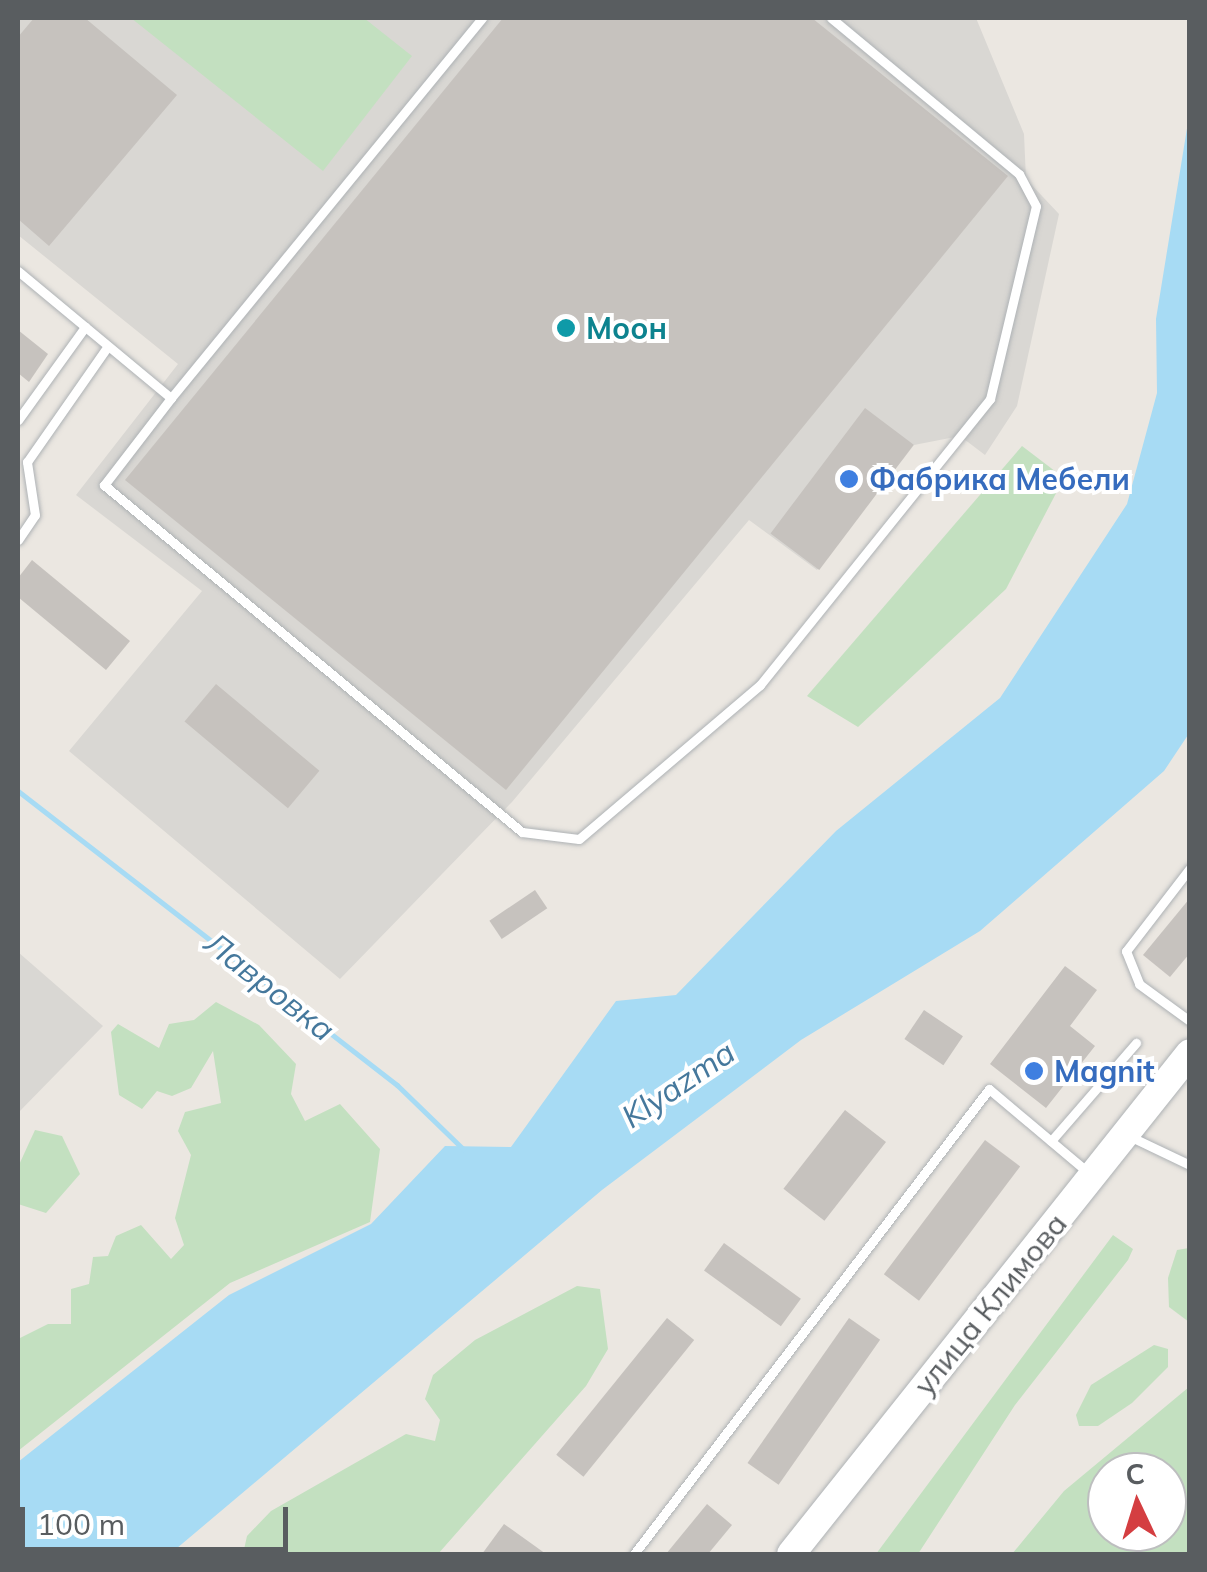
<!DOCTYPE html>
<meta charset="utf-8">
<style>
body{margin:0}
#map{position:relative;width:1207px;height:1572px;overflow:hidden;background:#ebe7e1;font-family:Mulish,sans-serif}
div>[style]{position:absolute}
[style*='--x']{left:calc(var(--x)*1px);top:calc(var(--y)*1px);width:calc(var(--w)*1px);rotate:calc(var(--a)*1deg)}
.industrial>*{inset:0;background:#d9d7d3}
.green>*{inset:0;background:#c3e0c0}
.water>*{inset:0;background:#a7dbf4}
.stream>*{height:5px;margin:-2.5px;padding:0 2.5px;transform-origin:2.5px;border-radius:2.5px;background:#a7dbf4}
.building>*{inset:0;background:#c6c2be;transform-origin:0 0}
.roads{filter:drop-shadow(0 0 2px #aeb2b5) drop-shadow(0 0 2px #aeb2b5)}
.lane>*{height:9px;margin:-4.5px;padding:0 4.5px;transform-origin:4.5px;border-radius:4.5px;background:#fff}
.secondary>*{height:28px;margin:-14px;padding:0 14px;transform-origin:14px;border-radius:14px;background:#fff}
.dots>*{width:28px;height:28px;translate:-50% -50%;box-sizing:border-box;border:5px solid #fff;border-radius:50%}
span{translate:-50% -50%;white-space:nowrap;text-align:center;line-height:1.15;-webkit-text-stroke:8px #fff;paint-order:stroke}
.culture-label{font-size:30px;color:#0d838f;font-weight:700}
.left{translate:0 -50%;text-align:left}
.shop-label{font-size:30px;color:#366cbe;font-weight:700}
.street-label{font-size:30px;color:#595d60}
.water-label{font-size:32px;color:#45789c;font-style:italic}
.frame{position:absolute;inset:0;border:20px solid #595d60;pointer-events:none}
.north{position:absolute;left:1087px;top:1452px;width:100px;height:100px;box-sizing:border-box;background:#fff;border:2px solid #bdbebf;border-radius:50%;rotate:356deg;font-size:28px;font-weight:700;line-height:40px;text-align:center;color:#595d60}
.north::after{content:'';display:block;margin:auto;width:35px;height:45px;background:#d43e41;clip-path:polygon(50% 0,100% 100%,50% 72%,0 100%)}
.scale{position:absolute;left:20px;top:1507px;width:268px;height:45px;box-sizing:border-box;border:5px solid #595d60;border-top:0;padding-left:12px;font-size:30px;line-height:35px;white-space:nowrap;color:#595d60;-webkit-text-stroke:8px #fff;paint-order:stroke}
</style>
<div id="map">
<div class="industrial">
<div style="clip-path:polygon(18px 18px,976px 18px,1024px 134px,1026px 179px,1059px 214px,1017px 406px,985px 455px,960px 436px,914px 445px,817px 570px,749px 520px,512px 802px,340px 979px,69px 751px,202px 591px,76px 495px,178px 364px,18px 235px)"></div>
<div style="clip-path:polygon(18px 952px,103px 1026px,18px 1113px)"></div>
</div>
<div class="green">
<div style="clip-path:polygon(131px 18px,364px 18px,412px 56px,323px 171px)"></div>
<div style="clip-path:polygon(1022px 446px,1064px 478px,1006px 589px,858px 727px,807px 696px)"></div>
<div style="clip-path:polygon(216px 1002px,259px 1025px,296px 1064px,291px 1094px,305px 1121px,340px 1104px,380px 1149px,370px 1222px,230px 1283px,18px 1451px,18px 1339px,48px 1324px,71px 1324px,71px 1289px,89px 1284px,93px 1257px,108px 1256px,116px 1236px,141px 1225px,171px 1259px,184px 1245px,175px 1218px,191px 1155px,178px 1131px,185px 1112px,221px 1103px,213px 1051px,191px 1088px,172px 1096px,157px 1091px,142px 1109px,119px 1095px,111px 1032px,118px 1024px,159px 1048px,169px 1024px,194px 1020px)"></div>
<div style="clip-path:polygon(35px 1130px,62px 1136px,80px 1174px,46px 1213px,18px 1204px,18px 1167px)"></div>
<div style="clip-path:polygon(1113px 1235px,1133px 1249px,1128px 1260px,1015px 1405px,918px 1554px,876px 1554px)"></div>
<div style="clip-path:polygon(1189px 1248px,1190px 1248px,1189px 1322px,1169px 1307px,1168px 1278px,1177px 1250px)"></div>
<div style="clip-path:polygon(577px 1286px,600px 1289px,608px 1349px,586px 1386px,438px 1554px,243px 1554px,247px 1536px,271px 1511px,406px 1434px,435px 1441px,440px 1420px,425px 1399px,433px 1375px,475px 1340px)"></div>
<div style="clip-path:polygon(1154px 1345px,1168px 1349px,1168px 1367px,1132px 1403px,1098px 1426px,1079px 1426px,1076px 1415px,1091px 1385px)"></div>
<div style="clip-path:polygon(evenodd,1189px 1387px,1189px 1554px,1012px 1554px,1064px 1491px,1189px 1387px,1107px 1472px,1167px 1472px,1167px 1532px,1107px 1532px,1107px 1472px)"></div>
</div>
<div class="water">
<div style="clip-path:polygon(1189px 116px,1190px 732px,1164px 771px,980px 931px,801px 1040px,602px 1190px,170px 1554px,18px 1554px,18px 1462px,229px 1295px,371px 1224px,445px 1146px,511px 1147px,616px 1001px,676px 995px,836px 831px,1000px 698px,1127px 504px,1157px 393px,1156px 319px)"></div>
</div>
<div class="stream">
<div style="--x:18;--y:791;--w:480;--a:37.8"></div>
<div style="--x:397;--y:1085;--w:92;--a:44.1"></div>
</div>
<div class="building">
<div style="clip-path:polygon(34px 18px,85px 18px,177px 95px,49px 246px,18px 219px,18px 37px)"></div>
<div style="clip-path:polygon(503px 18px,812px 18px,1008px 176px,506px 790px,125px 480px)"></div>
<div style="clip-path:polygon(18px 330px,48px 354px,29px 382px,18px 373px)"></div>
<div style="left:865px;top:408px;width:61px;height:157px;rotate:37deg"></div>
<div style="clip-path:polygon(32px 560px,130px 641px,106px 670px,18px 597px,18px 578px)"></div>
<div style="left:216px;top:684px;width:135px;height:49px;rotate:40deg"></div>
<div style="left:535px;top:890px;width:22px;height:55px;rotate:56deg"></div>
<div style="clip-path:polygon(1190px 898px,1190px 953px,1170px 977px,1143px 955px)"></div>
<div style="clip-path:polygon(1065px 966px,1097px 990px,1070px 1026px,1095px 1046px,1046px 1108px,990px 1064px)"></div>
<div style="left:924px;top:1010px;width:47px;height:35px;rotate:34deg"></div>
<div style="left:845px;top:1110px;width:52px;height:100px;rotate:38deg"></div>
<div style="left:985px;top:1140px;width:44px;height:168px;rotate:37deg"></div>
<div style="left:724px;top:1243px;width:95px;height:34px;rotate:36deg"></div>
<div style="left:667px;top:1318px;width:35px;height:176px;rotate:39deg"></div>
<div style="left:849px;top:1318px;width:38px;height:177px;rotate:35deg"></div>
<div style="clip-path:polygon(707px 1504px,732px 1525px,708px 1554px,666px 1554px)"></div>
<div style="clip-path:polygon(504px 1524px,546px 1554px,482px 1554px)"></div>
</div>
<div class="roads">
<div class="lane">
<div style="--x:18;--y:271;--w:199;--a:39.7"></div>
<div style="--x:171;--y:398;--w:110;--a:127.6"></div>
<div style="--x:104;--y:485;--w:543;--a:39.7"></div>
<div style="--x:522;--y:832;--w:57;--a:7"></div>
<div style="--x:579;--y:839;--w:238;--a:-40.4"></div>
<div style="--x:760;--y:685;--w:367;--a:-51.2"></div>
<div style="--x:990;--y:399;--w:198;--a:-76.6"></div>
<div style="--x:1036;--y:206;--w:36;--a:-118"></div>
<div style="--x:1019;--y:174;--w:244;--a:-140.3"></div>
<div style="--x:171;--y:398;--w:491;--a:-50.7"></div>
<div style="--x:18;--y:420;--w:115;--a:-54.2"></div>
<div style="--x:18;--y:540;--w:30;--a:-56"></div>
<div style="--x:35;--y:515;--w:54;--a:-98.6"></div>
<div style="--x:27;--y:462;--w:141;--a:-55.1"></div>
<div style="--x:1190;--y:868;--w:105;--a:127.6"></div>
<div style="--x:1126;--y:951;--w:35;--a:68"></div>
<div style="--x:1139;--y:984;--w:63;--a:36"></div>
<div style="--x:1127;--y:1135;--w:70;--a:25.5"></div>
<div style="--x:1051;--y:1141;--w:130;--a:-49.1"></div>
<div style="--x:634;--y:1554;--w:585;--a:-52.64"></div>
<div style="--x:989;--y:1089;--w:132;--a:40.1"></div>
</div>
<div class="secondary">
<div style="--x:791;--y:1554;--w:640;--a:-51.47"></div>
</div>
</div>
<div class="dots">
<div style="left:566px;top:328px;background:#0f9aa8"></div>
<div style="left:849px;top:479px;background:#3f7fe0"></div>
<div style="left:1034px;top:1071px;background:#3f7fe0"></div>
</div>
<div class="culture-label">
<span class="left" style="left:586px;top:328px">Моон</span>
</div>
<div class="shop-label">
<span class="left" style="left:869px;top:479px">Фабрика Мебели</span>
<span class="left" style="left:1054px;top:1071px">Magnit</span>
</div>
<div class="street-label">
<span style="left:990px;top:1304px;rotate:-51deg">улица Климова</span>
</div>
<div class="water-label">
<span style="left:270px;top:986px;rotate:38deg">Лавровка</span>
<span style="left:678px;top:1084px;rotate:-34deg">Klyazma</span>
</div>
<div class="frame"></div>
<div class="north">С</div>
<div class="scale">100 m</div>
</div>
